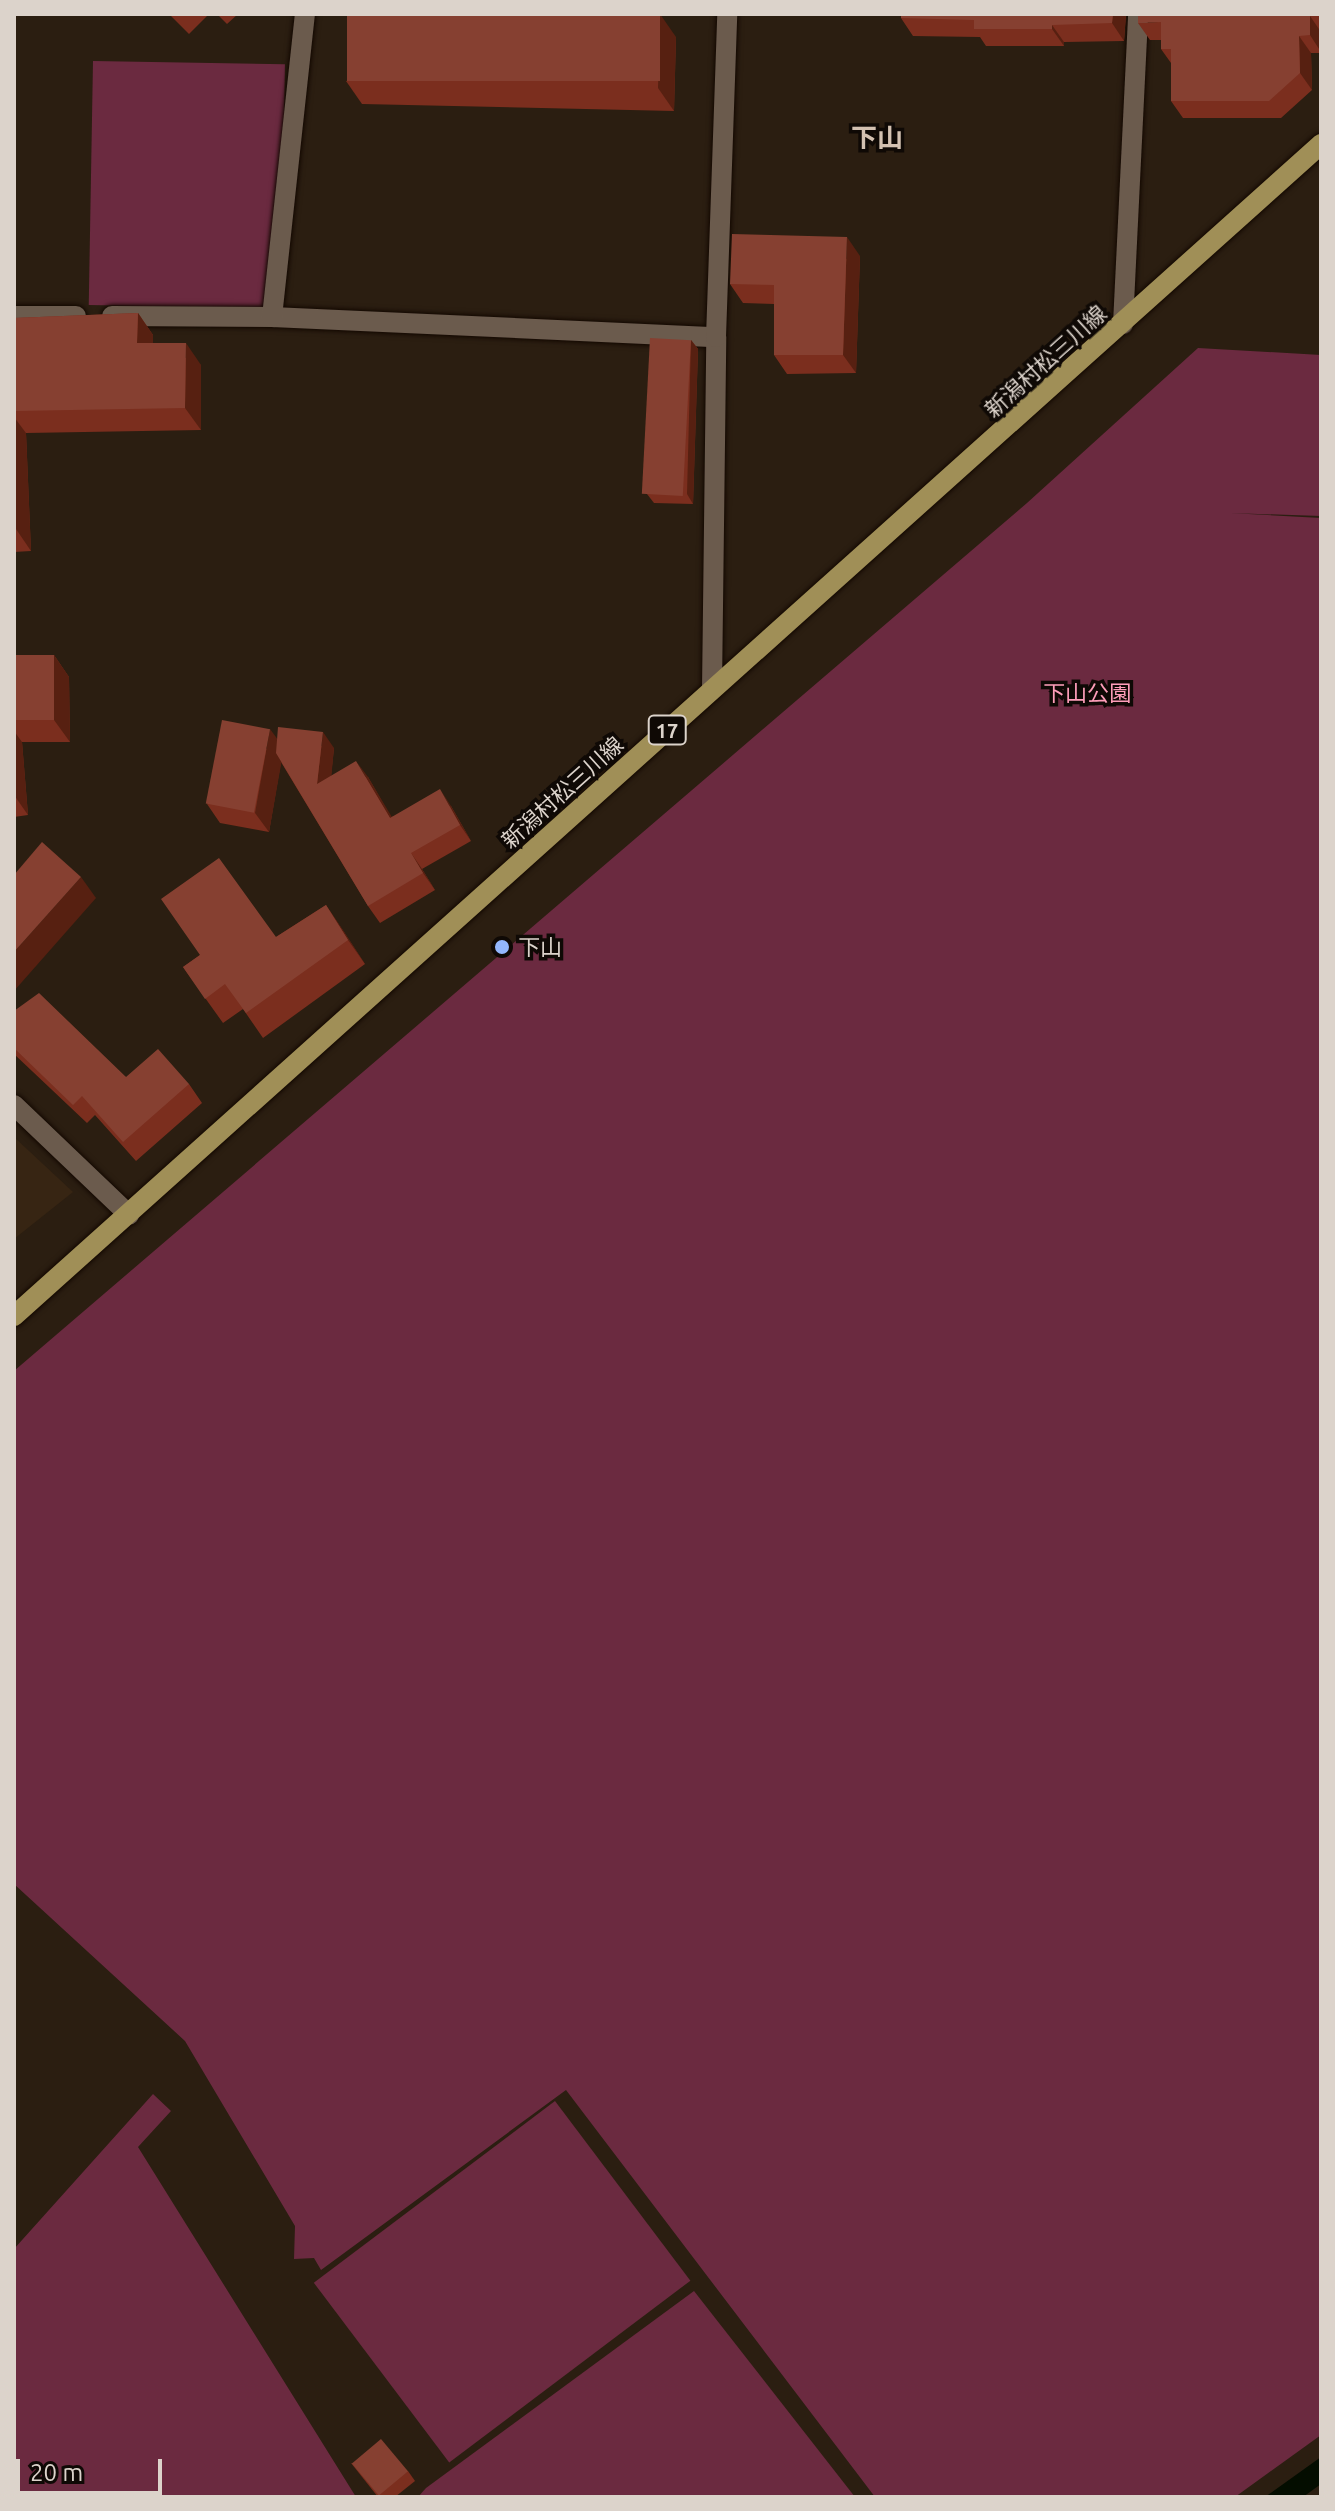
<!DOCTYPE html>
<meta charset="utf-8">
<style>
body{margin:0}
#map{position:relative;width:1335px;height:2511px;overflow:hidden;background:#2b1e11;font-family:Ubuntu,"Noto Sans JP",sans-serif}
div>[style]{position:absolute}
[style*='--x']{left:calc(var(--x)*1px);top:calc(var(--y)*1px);width:calc(var(--w)*1px);rotate:calc(var(--a)*1deg)}
.built>*{inset:0;background:#372513}
.green>*{inset:0;background:#6b2a40;transform-origin:0 0}
.water>*{inset:0;background:#040d00}
.roads{filter:drop-shadow(0 0 2px #130801) drop-shadow(0 0 2px #130801)}
.street>*{height:20px;margin:-10px;padding:0 10px;transform-origin:10px;border-radius:10px;background:#6b5b4d}
.primary>*{height:20px;margin:-10px;padding:0 10px;transform-origin:10px;border-radius:10px;background:#a08f57}
.wall>*{inset:0;background:#7b2e1e}
.shaded-wall>*{inset:0;background:#572011}
.building>*{inset:0;background:#864031;transform-origin:0 0}
.dots>*{width:22px;height:22px;translate:-50% -50%;box-sizing:border-box;border:4px solid #0f0905;border-radius:50%}
span{translate:-50% -50%;white-space:nowrap;text-align:center;line-height:1.15;-webkit-text-stroke:7px #0f0905;paint-order:stroke}
.shield-label span{padding:2px 6px;background:#0f0905;border:2px solid;border-radius:6px;-webkit-text-stroke-width:0}
.shield-label{font-size:20px;color:#dcd3cb;font-weight:700}
.street-label{font-size:22px;color:#dcd3cb}
.park-label{font-size:22px;color:#fd9db9}
.poi-label{font-size:22px;color:#dcd3cb}
.left{translate:0 -50%;text-align:left}
.quarter-label{font-size:26px;color:#d3c1b1;font-weight:700}
.frame{position:absolute;inset:0;border:16px solid #dcd3cb;pointer-events:none}
.scale{position:absolute;left:16px;top:2459px;width:146px;height:36px;box-sizing:border-box;border:4px solid #dcd3cb;border-top:0;padding-left:10px;font-size:24px;line-height:28px;white-space:nowrap;color:#dcd3cb;-webkit-text-stroke:6px #0f0905;paint-order:stroke}
</style>
<div id="map">
<div class="built">
<div style="clip-path:polygon(14px 1137px,73px 1192px,14px 1239px)"></div>
</div>
<div class="green">
<div style="left:93px;top:61px;width:192px;height:244px;rotate:1deg"></div>
<div style="clip-path:polygon(1198px 348px,1321px 355px,1321px 516px,1230px 513px,1321px 518px,1321px 2435px,1235px 2497px,875px 2497px,566px 2090px,321px 2270px,314px 2258px,294px 2259px,295px 2226px,185px 2041px,14px 1884px,14px 1371px,1027px 503px)"></div>
<div style="clip-path:polygon(153px 2094px,171px 2111px,138px 2147px,356px 2497px,14px 2497px,14px 2249px)"></div>
<div style="left:555px;top:2101px;width:225px;height:302px;rotate:53deg"></div>
<div style="clip-path:polygon(694px 2291px,855px 2497px,418px 2497px,426px 2488px)"></div>
</div>
<div class="water">
<div style="clip-path:polygon(1321px 2457px,1321px 2484px,1303px 2497px,1265px 2497px)"></div>
</div>
<div class="roads">
<div class="street">
<div style="--x:14;--y:316;--w:62;--a:0"></div>
<div style="--x:112;--y:316;--w:160;--a:0.4"></div>
<div style="--x:272;--y:317;--w:444;--a:2.6"></div>
<div style="--x:272;--y:317;--w:305;--a:-83.8"></div>
<div style="--x:1123;--y:324;--w:310;--a:-87.2"></div>
<div style="--x:712;--y:689;--w:352;--a:-89.3"></div>
<div style="--x:716;--y:337;--w:323;--a:-88"></div>
<div style="--x:14;--y:1105;--w:159;--a:43.7"></div>
</div>
<div class="primary">
<div style="--x:14;--y:1316;--w:1756;--a:-41.88"></div>
</div>
</div>
<div class="wall">
<div style="clip-path:polygon(169px 14px,209px 14px,189px 34px)"></div>
<div style="clip-path:polygon(217px 14px,238px 14px,227px 24px)"></div>
<div style="clip-path:polygon(901px 14px,1126px 14px,1124px 41px,1064px 42px,1064px 46px,986px 46px,980px 37px,913px 36px,901px 18px)"></div>
<div style="clip-path:polygon(1321px 14px,1321px 53px,1311px 53px,1312px 90px,1281px 118px,1183px 118px,1171px 101px,1171px 63px,1161px 49px,1161px 40px,1150px 40px,1138px 23px)"></div>
<div style="clip-path:polygon(676px 37px,674px 111px,362px 104px,346px 81px)"></div>
<div style="clip-path:polygon(860px 256px,856px 373px,787px 374px,774px 355px,774px 304px,743px 303px,730px 284px)"></div>
<div style="clip-path:polygon(138px 313px,153px 335px,153px 343px,201px 365px,201px 430px,26px 433px,31px 551px,14px 552px,14px 318px)"></div>
<div style="clip-path:polygon(691px 340px,698px 349px,693px 504px,654px 503px,647px 494px)"></div>
<div style="clip-path:polygon(14px 655px,54px 655px,69px 677px,70px 742px,22px 742px,28px 815px,14px 817px)"></div>
<div style="clip-path:polygon(277px 739px,334px 748px,331px 776px,368px 777px,391px 817px,451px 806px,471px 841px,422px 869px,435px 890px,380px 923px,368px 906px,281px 762px,269px 832px,220px 823px,207px 804px)"></div>
<div style="clip-path:polygon(326px 905px,365px 964px,263px 1038px,243px 1009px,223px 1023px,183px 967px,200px 955px,276px 937px)"></div>
<div style="clip-path:polygon(14px 1011px,126px 1077px,189px 1084px,202px 1103px,136px 1161px,95px 1115px,87px 1123px,14px 1054px)"></div>
<div style="clip-path:polygon(351px 2463px,408px 2471px,415px 2481px,395px 2497px,378px 2497px)"></div>
</div>
<div class="shaded-wall">
<div style="clip-path:polygon(660px 14px,676px 37px,674px 111px,658px 88px)"></div>
<div style="clip-path:polygon(1113px 14px,1126px 14px,1124px 41px,1112px 23px)"></div>
<div style="clip-path:polygon(1310px 16px,1321px 32px,1321px 52px,1310px 35px)"></div>
<div style="clip-path:polygon(1052px 25px,1064px 42px,1064px 46px,1052px 29px)"></div>
<div style="clip-path:polygon(1299px 36px,1311px 53px,1312px 90px,1300px 73px)"></div>
<div style="clip-path:polygon(847px 237px,860px 256px,856px 373px,843px 355px)"></div>
<div style="clip-path:polygon(138px 313px,153px 335px,153px 365px,137px 343px)"></div>
<div style="clip-path:polygon(691px 340px,698px 349px,693px 504px,687px 494px)"></div>
<div style="clip-path:polygon(186px 343px,201px 365px,201px 430px,185px 408px)"></div>
<div style="clip-path:polygon(14px 417px,26px 433px,31px 551px,16px 529px,14px 490px)"></div>
<div style="clip-path:polygon(54px 655px,69px 677px,70px 742px,54px 720px)"></div>
<div style="clip-path:polygon(270px 729px,284px 748px,269px 832px,255px 813px)"></div>
<div style="clip-path:polygon(14px 731px,22px 742px,28px 815px,14px 795px)"></div>
<div style="clip-path:polygon(323px 732px,334px 748px,329px 801px,317px 784px)"></div>
<div style="clip-path:polygon(356px 761px,368px 777px,402px 834px,390px 818px)"></div>
<div style="clip-path:polygon(440px 789px,451px 806px,471px 841px,460px 825px)"></div>
<div style="clip-path:polygon(411px 853px,422px 869px,435px 890px,423px 873px)"></div>
<div style="clip-path:polygon(81px 877px,96px 898px,14px 991px,14px 952px)"></div>
<div style="clip-path:polygon(326px 905px,343px 930px,365px 964px,348px 940px)"></div>
</div>
<div class="building">
<div style="left:347px;top:14px;width:313px;height:67px"></div>
<div style="clip-path:polygon(901px 14px,1113px 14px,1112px 23px,1052px 25px,1052px 29px,974px 29px,974px 20px,901px 18px)"></div>
<div style="clip-path:polygon(1138px 14px,1321px 14px,1321px 16px,1310px 16px,1310px 35px,1299px 36px,1300px 73px,1269px 101px,1171px 101px,1171px 49px,1161px 49px,1161px 22px,1138px 23px)"></div>
<div style="clip-path:polygon(732px 234px,847px 237px,843px 355px,774px 355px,774px 285px,730px 284px)"></div>
<div style="clip-path:polygon(138px 313px,137px 343px,186px 343px,185px 408px,14px 411px,14px 318px)"></div>
<div style="left:650px;top:338px;width:41px;height:156px;rotate:3deg"></div>
<div style="clip-path:polygon(14px 490px,16px 529px,14px 529px)"></div>
<div style="left:14px;top:655px;width:40px;height:65px"></div>
<div style="left:222px;top:720px;width:49px;height:85px;rotate:11deg"></div>
<div style="clip-path:polygon(278px 727px,323px 732px,317px 784px,356px 761px,390px 818px,440px 789px,460px 825px,411px 853px,423px 873px,368px 906px,276px 753px)"></div>
<div style="clip-path:polygon(42px 842px,81px 877px,14px 952px,14px 875px)"></div>
<div style="clip-path:polygon(219px 858px,276px 937px,326px 905px,348px 940px,246px 1013px,225px 984px,205px 999px,183px 967px,200px 955px,161px 899px)"></div>
<div style="clip-path:polygon(39px 993px,126px 1077px,158px 1049px,189px 1084px,123px 1142px,82px 1096px,73px 1105px,14px 1048px,14px 1011px)"></div>
<div style="left:381px;top:2439px;width:42px;height:38px;rotate:50deg"></div>
</div>
<div class="dots">
<div style="left:502px;top:947px;background:#93b7fd"></div>
</div>
<div class="shield-label">
<span style="left:667px;top:730px">17</span>
</div>
<div class="street-label">
<span style="left:1045px;top:361px;rotate:-42deg">新潟村松三川線</span>
<span style="left:562px;top:792px;rotate:-42deg">新潟村松三川線</span>
</div>
<div class="park-label">
<span style="left:1087px;top:693px">下山公園</span>
</div>
<div class="poi-label">
<span class="left" style="left:518px;top:947px">下山</span>
</div>
<div class="quarter-label">
<span style="left:877px;top:138px">下山</span>
</div>
<div class="frame"></div>
<div class="scale">20 m</div>
</div>
